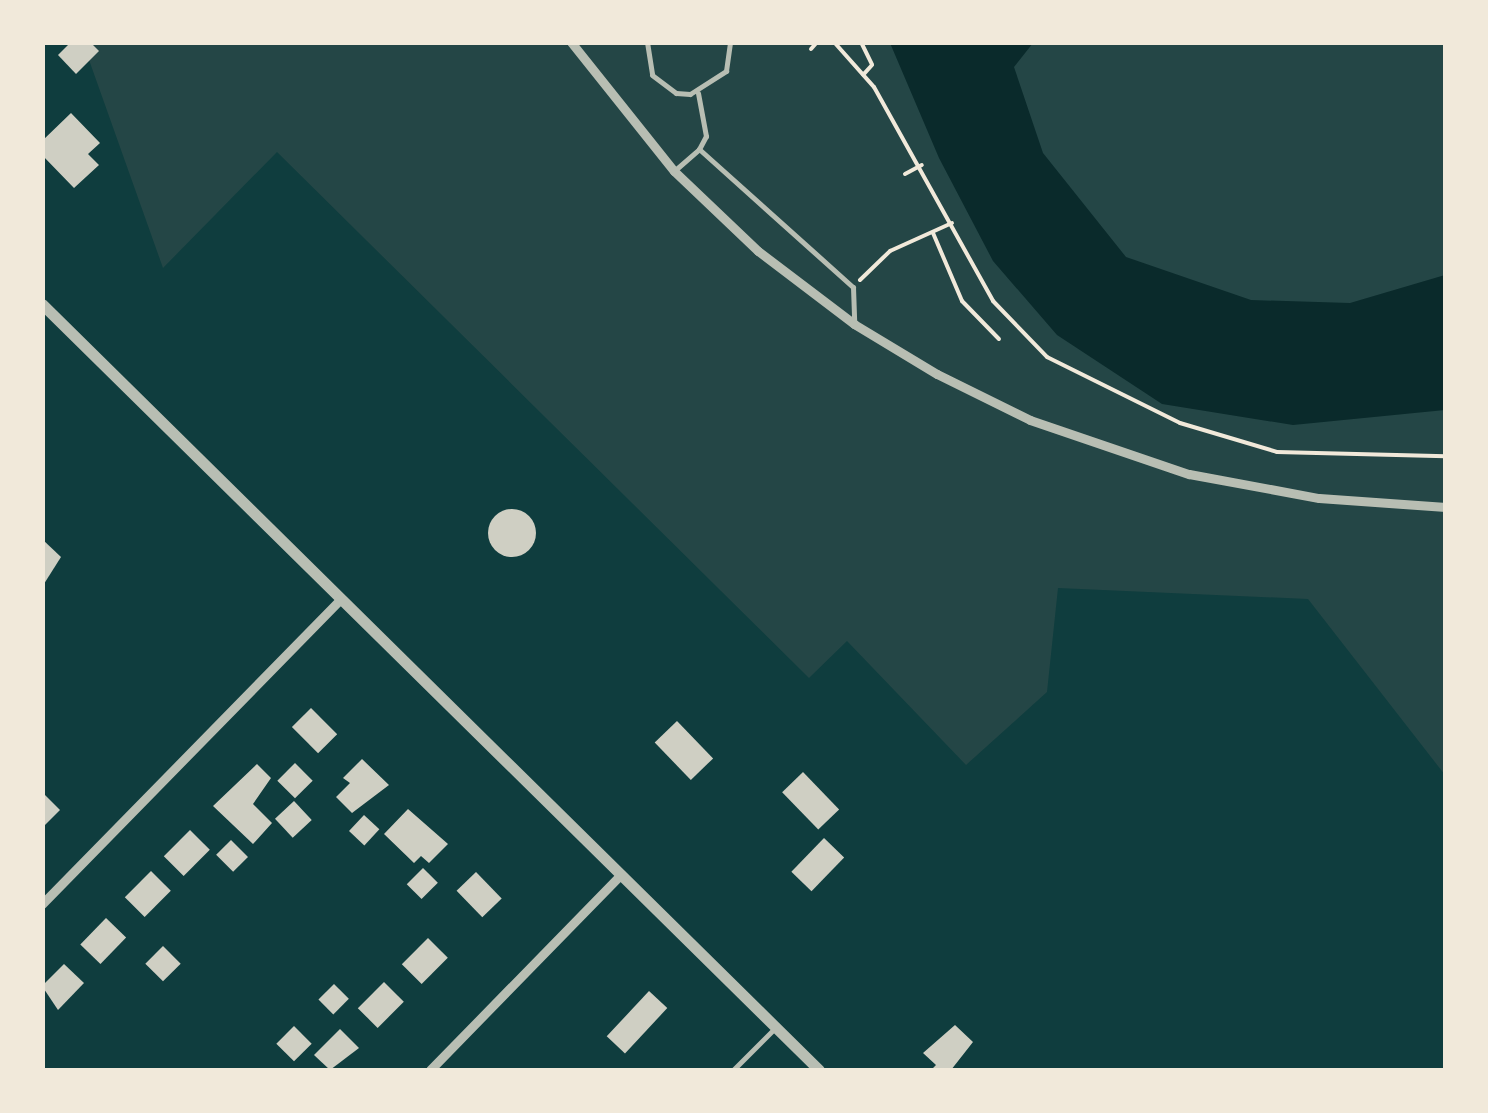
<!DOCTYPE html>
<style>
body{margin:0}
#map{position:relative;width:1488px;height:1113px;overflow:hidden;background:#0f3d3e;font-family:"PT Sans Narrow",sans-serif}
div>[style]{position:absolute}
[style*='--x']{left:calc(var(--x)*1px);top:calc(var(--y)*1px);width:calc(var(--w)*1px);rotate:calc(var(--a)*1deg)}
.green>*{inset:0;background:#244646}
.water>*{inset:0;background:#0a2a2b}
.building>*{inset:0;background:#cfcfc3;transform-origin:0 0}
.round{border-radius:50%}
.path>*{height:4px;margin:-2px;padding:0 2px;transform-origin:2px;border-radius:2px;background:#f1e9da}
.service>*{height:5px;margin:-2.5px;padding:0 2.5px;transform-origin:2.5px;border-radius:2.5px;background:#b8beb3}
.minor>*{height:9px;margin:-4.5px;padding:0 4.5px;transform-origin:4.5px;border-radius:4.5px;background:#b8beb3}
.tertiary>*{height:11px;margin:-5.5px;padding:0 5.5px;transform-origin:5.5px;border-radius:5.5px;background:#b8beb3}
span{translate:-50% -50%;white-space:nowrap;text-align:center;line-height:1.15;-webkit-text-stroke:9px #f1e9da;paint-order:stroke}
.frame{position:absolute;inset:0;border:45px solid #f1e9da;pointer-events:none}
</style>
<div id="map">
<div class="green">
<div style="clip-path:polygon(83px 43px,1445px 43px,1445px 775px,1308px 599px,1058px 588px,1047px 692px,966px 765px,847px 641px,809px 678px,277px 152px,163px 268px)"></div>
</div>
<div class="water">
<div style="clip-path:polygon(890px 43px,1033px 43px,1014px 67px,1043px 153px,1126px 257px,1251px 300px,1350px 303px,1445px 275px,1445px 410px,1293px 425px,1162px 404px,1057px 335px,993px 261px,939px 158px)"></div>
</div>
<div class="building">
<div style="clip-path:polygon(71px 42px,90px 42px,99px 51px,76px 74px,58px 55px)"></div>
<div style="clip-path:polygon(71px 113px,100px 143px,88px 154px,99px 165px,74px 188px,42px 155px,42px 141px)"></div>
<div class="round" style="left:488px;top:509px;width:48px;height:48px"></div>
<div style="clip-path:polygon(42px 539px,61px 557px,42px 587px)"></div>
<div style="left:311px;top:708px;width:37px;height:27px;rotate:45deg"></div>
<div style="left:677px;top:721px;width:52px;height:31px;rotate:46deg"></div>
<div style="clip-path:polygon(362px 759px,389px 785px,352px 813px,336px 797px,350px 783px,343px 778px)"></div>
<div style="left:295px;top:763px;width:25px;height:25px;rotate:45deg"></div>
<div style="clip-path:polygon(257px 764px,271px 778px,253px 804px,272px 823px,253px 844px,213px 806px)"></div>
<div style="left:803px;top:772px;width:52px;height:29px;rotate:46deg"></div>
<div style="clip-path:polygon(42px 792px,60px 810px,42px 828px)"></div>
<div style="left:294px;top:801px;width:26px;height:26px;rotate:47deg"></div>
<div style="clip-path:polygon(408px 809px,448px 844px,429px 863px,421px 856px,414px 863px,384px 834px)"></div>
<div style="left:364px;top:815px;width:21px;height:22px;rotate:43deg"></div>
<div style="left:190px;top:830px;width:28px;height:37px;rotate:45deg"></div>
<div style="left:824px;top:838px;width:28px;height:47px;rotate:44deg"></div>
<div style="left:231px;top:840px;width:24px;height:21px;rotate:45deg"></div>
<div style="left:423px;top:868px;width:21px;height:23px;rotate:45deg"></div>
<div style="left:151px;top:871px;width:28px;height:37px;rotate:45deg"></div>
<div style="left:476px;top:872px;width:37px;height:27px;rotate:46deg"></div>
<div style="left:106px;top:918px;width:28px;height:37px;rotate:44deg"></div>
<div style="left:428px;top:938px;width:28px;height:37px;rotate:45deg"></div>
<div style="left:163px;top:946px;width:25px;height:25px;rotate:45deg"></div>
<div style="clip-path:polygon(64px 964px,84px 983px,58px 1010px,42px 986px)"></div>
<div style="left:384px;top:982px;width:28px;height:37px;rotate:45deg"></div>
<div style="left:334px;top:984px;width:21px;height:22px;rotate:45deg"></div>
<div style="left:649px;top:991px;width:25px;height:62px;rotate:43deg"></div>
<div style="clip-path:polygon(955px 1025px,973px 1042px,951px 1070px,931px 1070px,936px 1065px,923px 1053px)"></div>
<div style="left:294px;top:1026px;width:25px;height:25px;rotate:45deg"></div>
<div style="clip-path:polygon(340px 1029px,359px 1048px,330px 1070px,314px 1055px)"></div>
</div>
<div class="path">
<div style="--x:834;--y:42;--w:60;--a:48.4"></div>
<div style="--x:874;--y:87;--w:245;--a:60.9"></div>
<div style="--x:993;--y:301;--w:78;--a:46"></div>
<div style="--x:1047;--y:357;--w:148;--a:26.4"></div>
<div style="--x:1180;--y:423;--w:101;--a:16.6"></div>
<div style="--x:1277;--y:452;--w:169;--a:1.4"></div>
<div style="--x:861;--y:42;--w:25;--a:64"></div>
<div style="--x:872;--y:65;--w:13;--a:132"></div>
<div style="--x:811;--y:49;--w:9;--a:-49"></div>
<div style="--x:905;--y:174;--w:19;--a:-28"></div>
<div style="--x:933;--y:233;--w:74;--a:66.9"></div>
<div style="--x:962;--y:301;--w:53;--a:45.8"></div>
<div style="--x:860;--y:280;--w:42;--a:-44"></div>
<div style="--x:890;--y:251;--w:68;--a:-24.3"></div>
</div>
<div class="service">
<div style="--x:647;--y:42;--w:33;--a:81"></div>
<div style="--x:652;--y:75;--w:30;--a:37"></div>
<div style="--x:676;--y:93;--w:14;--a:4"></div>
<div style="--x:690;--y:94;--w:43;--a:-32.6"></div>
<div style="--x:726;--y:71;--w:29;--a:-82"></div>
<div style="--x:698;--y:93;--w:44;--a:79.5"></div>
<div style="--x:706;--y:136;--w:15;--a:118"></div>
<div style="--x:674;--y:171;--w:33;--a:-41"></div>
<div style="--x:699;--y:149;--w:207;--a:41.9"></div>
<div style="--x:853;--y:287;--w:34;--a:88"></div>
<div style="--x:733;--y:1070;--w:59;--a:-45"></div>
</div>
<div class="minor">
<div style="--x:571;--y:42;--w:165;--a:51.4"></div>
<div style="--x:674;--y:171;--w:116;--a:43.6"></div>
<div style="--x:758;--y:251;--w:121;--a:37.2"></div>
<div style="--x:854;--y:324;--w:97;--a:31.1"></div>
<div style="--x:937;--y:374;--w:104;--a:26.3"></div>
<div style="--x:1030;--y:420;--w:168;--a:18.8"></div>
<div style="--x:1189;--y:474;--w:132;--a:10.5"></div>
<div style="--x:1319;--y:498;--w:127;--a:4.1"></div>
<div style="--x:42;--y:904;--w:426;--a:-45.6"></div>
<div style="--x:430;--y:1070;--w:271;--a:-45.7"></div>
</div>
<div class="tertiary">
<div style="--x:42;--y:304;--w:1091;--a:44.59"></div>
</div>
<div class="frame"></div>
</div>
